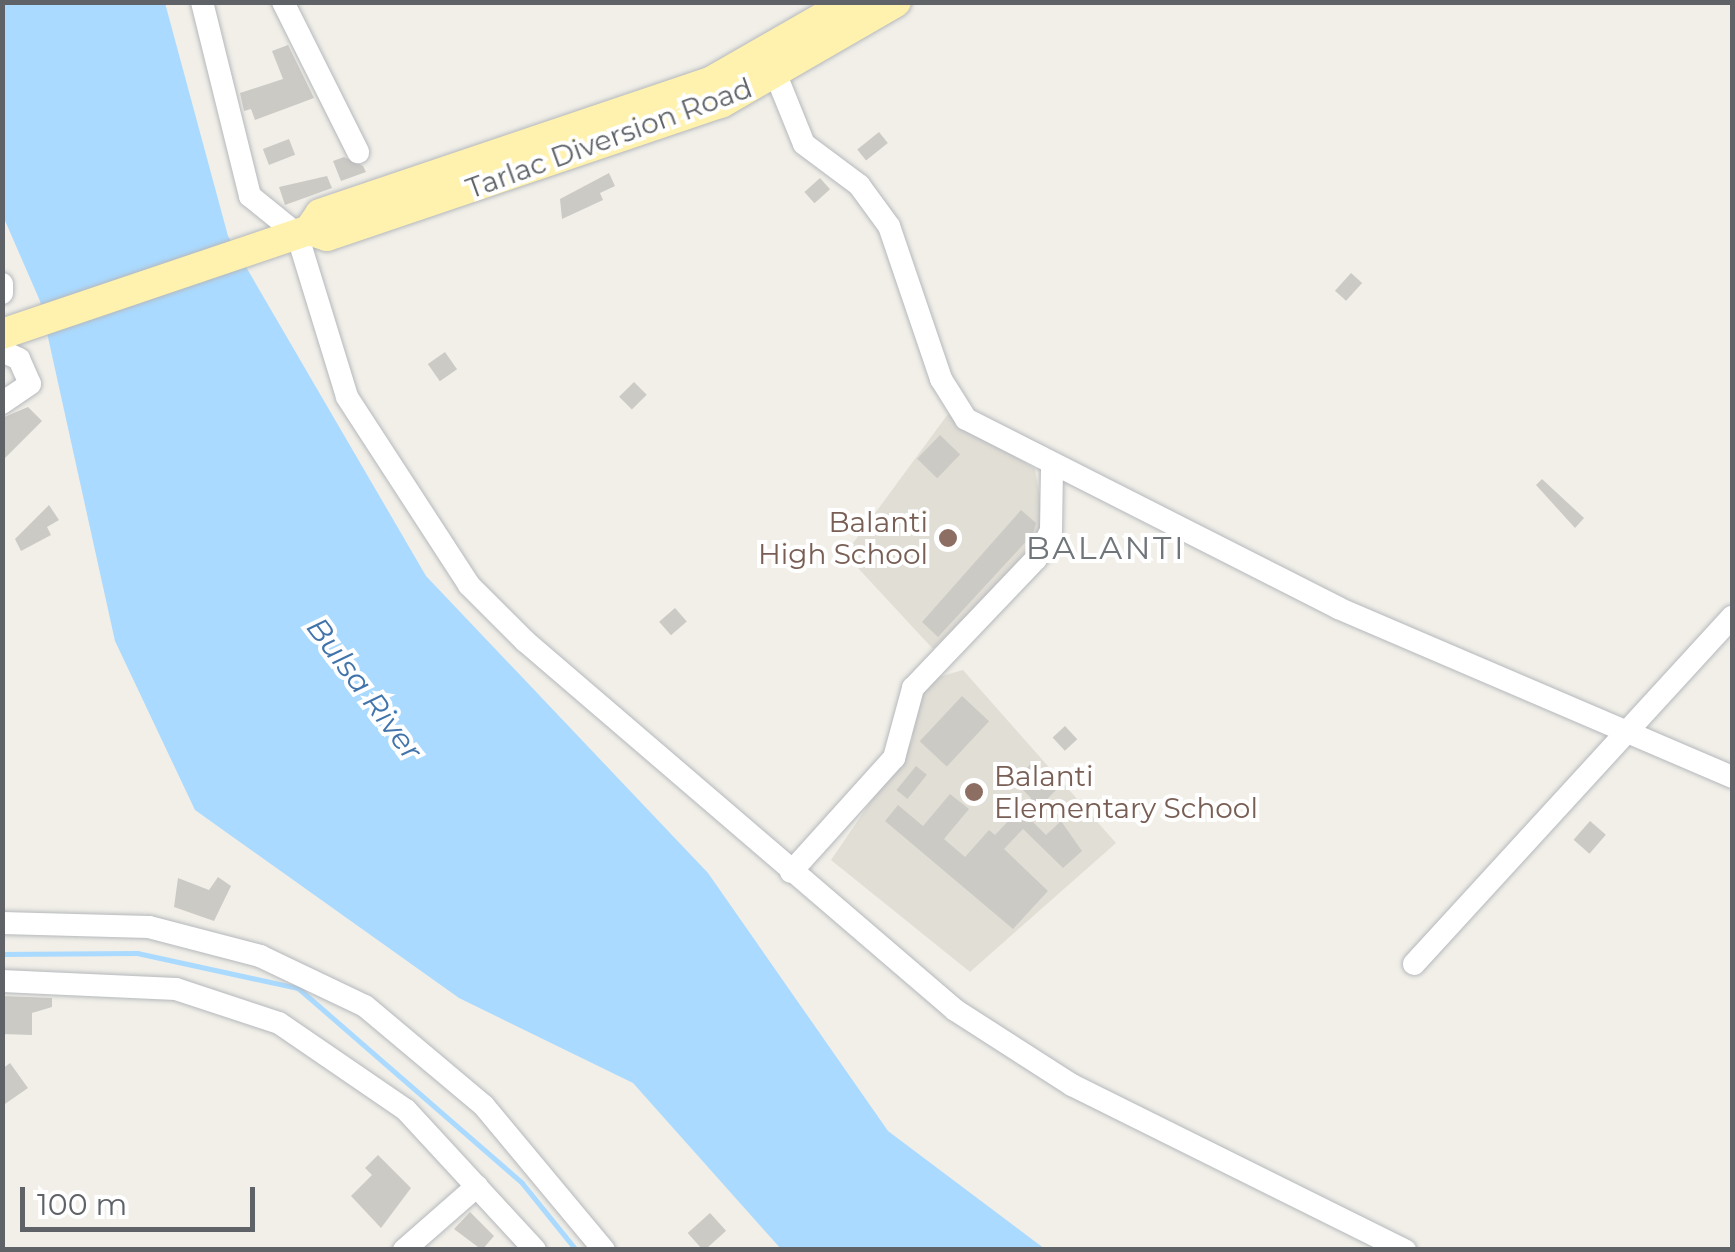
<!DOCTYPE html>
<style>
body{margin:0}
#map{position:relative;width:1735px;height:1252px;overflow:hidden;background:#f1efe8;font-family:Montserrat,sans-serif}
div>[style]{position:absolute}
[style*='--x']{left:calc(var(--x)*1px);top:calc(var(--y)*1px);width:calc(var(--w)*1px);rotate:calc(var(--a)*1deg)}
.education>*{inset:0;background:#e1ded6}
.water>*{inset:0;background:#aadaff}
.stream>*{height:5px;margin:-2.5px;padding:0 2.5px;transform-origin:2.5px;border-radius:2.5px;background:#aadaff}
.building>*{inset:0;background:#cccac5;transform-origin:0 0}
.roads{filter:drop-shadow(0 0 2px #b5b8bc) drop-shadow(0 0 2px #b5b8bc)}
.minor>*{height:22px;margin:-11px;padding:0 11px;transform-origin:11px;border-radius:11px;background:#fff}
.major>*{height:30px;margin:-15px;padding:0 15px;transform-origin:15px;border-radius:15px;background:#fff2af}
.dots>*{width:28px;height:28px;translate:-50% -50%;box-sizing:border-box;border:5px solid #fff;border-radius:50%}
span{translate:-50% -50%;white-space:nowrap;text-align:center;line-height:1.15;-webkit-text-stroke:8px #fff;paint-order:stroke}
.street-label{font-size:28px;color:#5f6368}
.education-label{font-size:28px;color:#785e54}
.right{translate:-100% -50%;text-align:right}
.left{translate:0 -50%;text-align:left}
.water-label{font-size:30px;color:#4174aa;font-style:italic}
.quarter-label{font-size:32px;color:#70757a;letter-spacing:2.5px}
.frame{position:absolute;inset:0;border:5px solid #5f6368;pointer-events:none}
.scale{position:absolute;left:20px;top:1187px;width:235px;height:45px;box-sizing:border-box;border:5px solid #5f6368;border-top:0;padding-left:12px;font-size:30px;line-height:35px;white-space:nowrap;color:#5f6368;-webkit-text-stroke:8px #fff;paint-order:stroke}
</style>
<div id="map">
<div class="education">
<div style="clip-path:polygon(948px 414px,1035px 469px,1045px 526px,1033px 549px,933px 649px,845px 554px)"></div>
<div style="clip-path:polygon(963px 670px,1116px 843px,970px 972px,831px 860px,912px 741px,916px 703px,935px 678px)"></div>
</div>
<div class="water">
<div style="clip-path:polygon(2px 3px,165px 3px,228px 236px,426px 576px,708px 873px,888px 1131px,1045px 1249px,781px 1249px,633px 1083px,459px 998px,195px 810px,115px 641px,40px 301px,3px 216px)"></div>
</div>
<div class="stream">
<div style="--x:2;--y:954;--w:135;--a:-0.4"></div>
<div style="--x:137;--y:953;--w:165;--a:12.3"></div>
<div style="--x:298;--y:988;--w:297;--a:41"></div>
<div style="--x:522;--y:1183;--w:86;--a:51.1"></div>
</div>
<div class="building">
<div style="clip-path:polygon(288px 45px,314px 98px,255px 120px,251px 109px,244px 111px,240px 93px,283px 79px,272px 51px)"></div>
<div style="left:879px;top:132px;width:14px;height:28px;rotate:51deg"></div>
<div style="left:289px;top:139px;width:17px;height:28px;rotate:69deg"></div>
<div style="clip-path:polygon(344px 157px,363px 166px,366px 172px,341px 181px,333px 161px)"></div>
<div style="clip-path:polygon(609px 173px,615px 186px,600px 193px,603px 200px,562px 219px,560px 199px)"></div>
<div style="clip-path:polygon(327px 176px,332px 188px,285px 205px,279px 187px)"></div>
<div style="left:820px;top:178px;width:15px;height:21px;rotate:48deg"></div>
<div style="left:1351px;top:273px;width:15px;height:24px;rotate:42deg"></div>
<div style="left:445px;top:352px;width:21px;height:21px;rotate:55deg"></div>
<div style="left:634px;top:382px;width:18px;height:21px;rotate:45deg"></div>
<div style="clip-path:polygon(28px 407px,42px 421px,2px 461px,2px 418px)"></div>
<div style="left:940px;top:435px;width:28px;height:33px;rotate:44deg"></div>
<div style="clip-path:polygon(1542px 479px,1584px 518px,1575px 528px,1536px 485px)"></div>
<div style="clip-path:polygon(49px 505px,59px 520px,47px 527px,51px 535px,21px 551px,15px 539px)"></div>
<div style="clip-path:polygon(1021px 510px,1036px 523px,1033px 534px,938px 637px,922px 622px)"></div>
<div style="left:675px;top:608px;width:18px;height:21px;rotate:49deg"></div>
<div style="left:962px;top:696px;width:37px;height:62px;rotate:43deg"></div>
<div style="left:1065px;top:726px;width:18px;height:17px;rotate:47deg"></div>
<div style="clip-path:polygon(1033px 761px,1056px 790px,1029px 818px,1046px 835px,1061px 821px,1082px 851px,1063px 868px,1023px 829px,1004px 849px,1048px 891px,1013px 929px,885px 821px,898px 805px,923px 826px,950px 794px,969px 809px,944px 839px,965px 857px,989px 830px,995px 835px,1012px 817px,1007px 812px,1015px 804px,1020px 809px,1031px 798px,1020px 787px,1026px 780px,1021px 775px)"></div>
<div style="left:916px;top:766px;width:14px;height:31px;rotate:39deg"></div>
<div style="left:1590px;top:821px;width:21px;height:25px;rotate:41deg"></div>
<div style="clip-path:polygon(218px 877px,231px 886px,214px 921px,174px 907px,178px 878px,209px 890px)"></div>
<div style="clip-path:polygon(2px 996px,52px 998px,52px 1007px,32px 1013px,32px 1035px,2px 1034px)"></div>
<div style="clip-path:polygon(10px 1063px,28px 1088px,2px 1106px,2px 1069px)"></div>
<div style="clip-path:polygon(378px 1155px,411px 1188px,381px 1228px,351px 1196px,372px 1175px,365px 1168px)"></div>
<div style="clip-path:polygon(470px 1212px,494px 1236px,482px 1250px,454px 1229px)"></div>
<div style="left:710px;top:1213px;width:24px;height:30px;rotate:48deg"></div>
</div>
<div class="roads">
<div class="minor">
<div style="--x:202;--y:2;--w:200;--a:76.1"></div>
<div style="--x:250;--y:196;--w:60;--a:39"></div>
<div style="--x:297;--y:234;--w:170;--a:72.9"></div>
<div style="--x:347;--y:397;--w:224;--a:57"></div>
<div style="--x:469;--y:585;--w:79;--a:45"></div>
<div style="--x:525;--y:641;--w:567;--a:40.63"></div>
<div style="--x:955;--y:1010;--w:139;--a:32.7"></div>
<div style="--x:1072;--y:1085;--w:372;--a:26.4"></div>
<div style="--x:283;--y:2;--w:168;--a:63.4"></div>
<div style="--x:776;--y:75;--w:74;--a:67.9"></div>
<div style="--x:804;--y:144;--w:69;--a:36.7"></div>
<div style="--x:859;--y:185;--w:51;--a:53.8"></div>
<div style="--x:889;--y:226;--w:162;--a:71.2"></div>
<div style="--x:941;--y:379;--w:47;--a:58"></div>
<div style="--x:966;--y:419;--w:417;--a:26.9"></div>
<div style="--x:1338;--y:608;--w:429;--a:23.2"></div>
<div style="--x:2;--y:284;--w:9;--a:90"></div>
<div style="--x:2;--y:351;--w:19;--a:25"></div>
<div style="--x:19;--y:359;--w:27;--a:66"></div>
<div style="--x:30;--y:384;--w:34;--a:146"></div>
<div style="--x:791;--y:872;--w:154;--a:-47.9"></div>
<div style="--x:894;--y:758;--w:73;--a:-74.8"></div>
<div style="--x:913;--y:688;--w:178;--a:-46.4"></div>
<div style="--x:1036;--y:559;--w:32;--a:-62"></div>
<div style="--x:1051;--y:531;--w:65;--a:-89.1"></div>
<div style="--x:2;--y:923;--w:147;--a:1.6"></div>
<div style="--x:149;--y:927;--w:115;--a:14.6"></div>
<div style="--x:260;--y:956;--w:116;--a:25.5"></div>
<div style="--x:365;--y:1006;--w:155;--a:40"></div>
<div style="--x:484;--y:1106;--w:187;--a:50.2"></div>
<div style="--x:1414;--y:964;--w:471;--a:-47.5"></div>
<div style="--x:2;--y:981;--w:174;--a:2.6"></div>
<div style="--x:176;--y:989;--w:108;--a:18.3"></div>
<div style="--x:279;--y:1023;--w:154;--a:34.4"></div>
<div style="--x:406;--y:1110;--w:190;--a:47.3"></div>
<div style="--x:404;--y:1250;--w:97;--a:-41.2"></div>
</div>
<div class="major">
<div style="--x:309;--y:230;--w:19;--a:18"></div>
<div style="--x:327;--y:236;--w:416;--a:-18.7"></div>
<div style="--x:721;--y:103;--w:202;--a:-30"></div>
<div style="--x:2;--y:334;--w:324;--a:-18.7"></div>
<div style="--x:309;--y:230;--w:19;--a:-55"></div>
<div style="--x:320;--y:214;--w:414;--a:-18.7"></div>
<div style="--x:712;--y:81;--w:159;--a:-29.8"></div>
</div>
</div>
<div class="dots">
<div style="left:948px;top:538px;background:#8d6e63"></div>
<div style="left:974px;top:792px;background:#8d6e63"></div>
</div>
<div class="street-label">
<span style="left:609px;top:138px;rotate:-20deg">Tarlac Diversion Road</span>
</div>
<div class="education-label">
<span class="right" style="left:928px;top:538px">Balanti<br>High School</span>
<span class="left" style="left:994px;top:792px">Balanti<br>Elementary School</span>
</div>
<div class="water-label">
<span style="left:364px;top:689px;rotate:53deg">Bulsa River</span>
</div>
<div class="quarter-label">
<span style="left:1106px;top:548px">BALANTI</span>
</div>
<div class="frame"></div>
<div class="scale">100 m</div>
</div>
